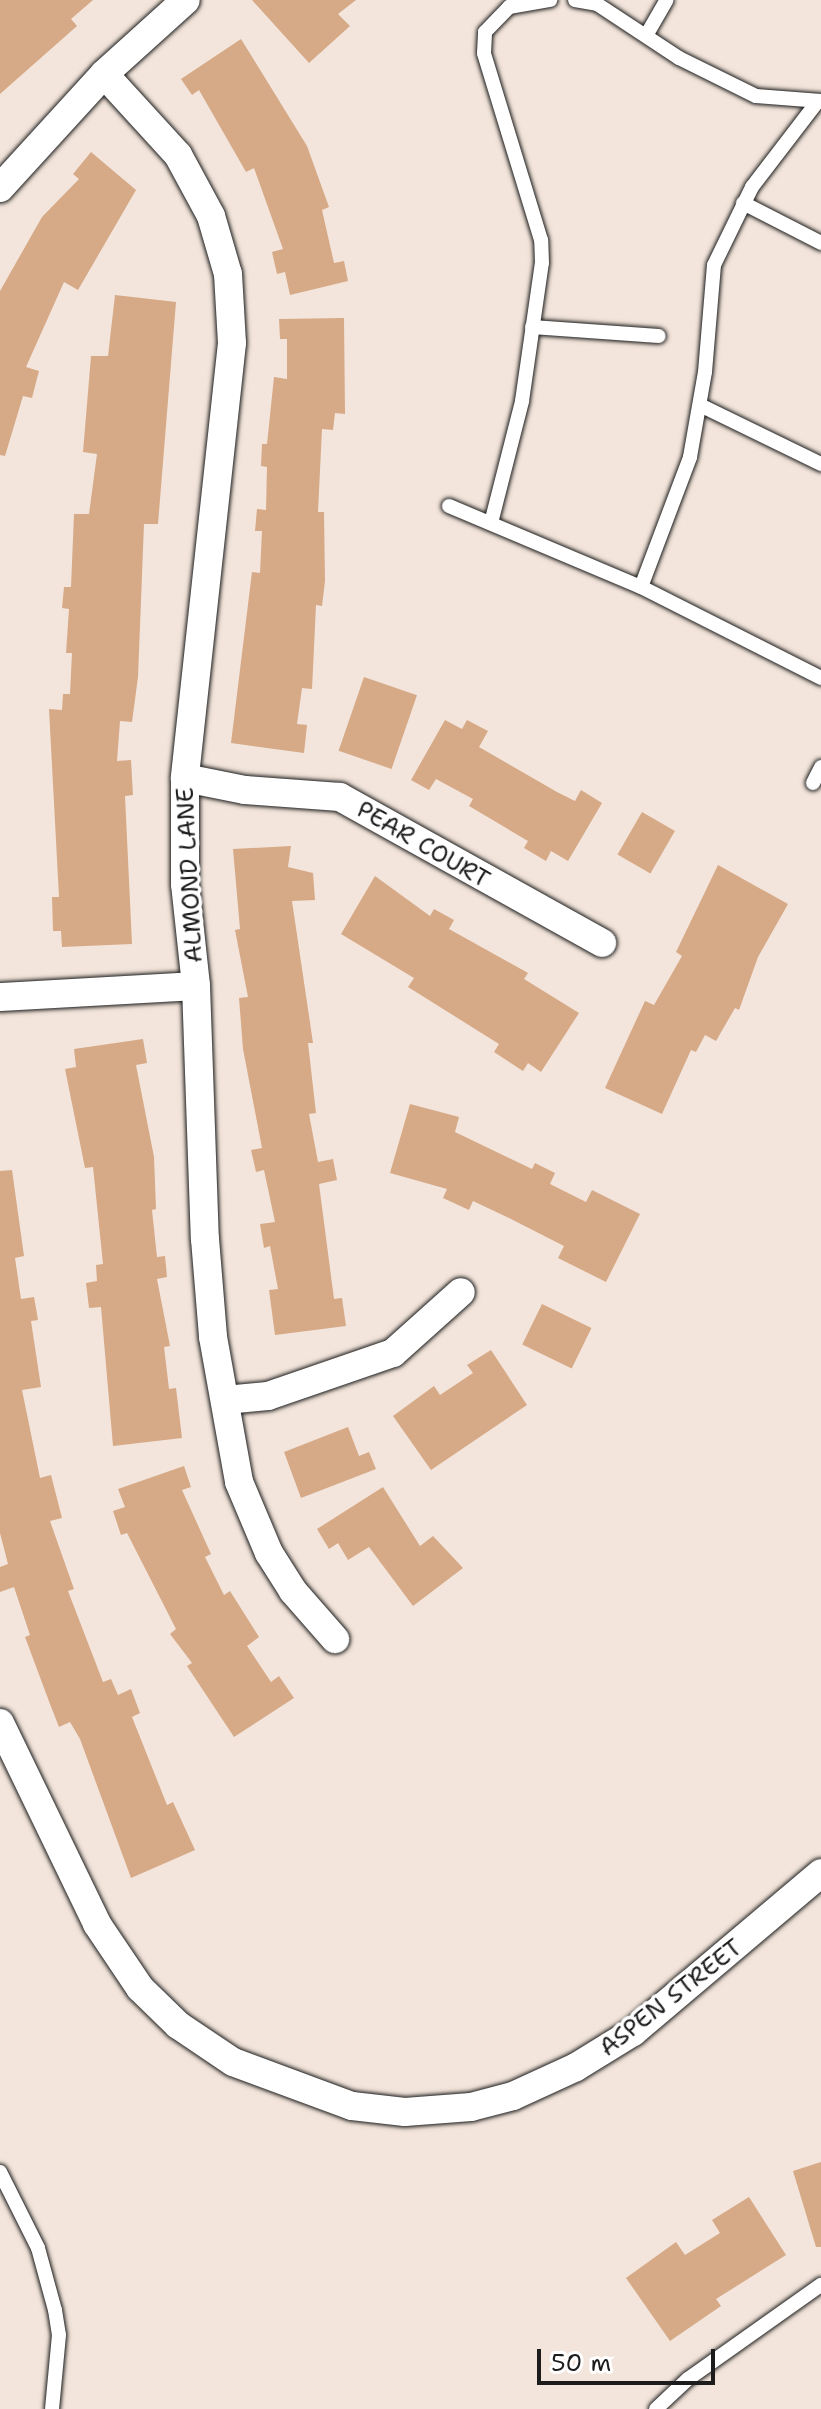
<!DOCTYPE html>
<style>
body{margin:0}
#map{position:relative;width:821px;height:2409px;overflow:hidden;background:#f3e5db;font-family:"Shantell Sans",sans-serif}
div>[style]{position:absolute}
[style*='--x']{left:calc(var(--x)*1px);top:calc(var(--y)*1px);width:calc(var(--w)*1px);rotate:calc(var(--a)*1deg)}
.building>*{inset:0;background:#d6a987;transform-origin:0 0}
.roads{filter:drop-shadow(0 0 2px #1c1c1c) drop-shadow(0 0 2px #1c1c1c)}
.lane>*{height:14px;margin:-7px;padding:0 7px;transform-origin:7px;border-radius:7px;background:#fff}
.street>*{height:28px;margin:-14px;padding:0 14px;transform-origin:14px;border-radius:14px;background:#fff}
span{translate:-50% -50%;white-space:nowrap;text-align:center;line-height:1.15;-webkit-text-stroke:7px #fff;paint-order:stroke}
.street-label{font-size:24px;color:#1c1c1c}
.scale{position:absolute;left:537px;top:2349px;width:178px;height:36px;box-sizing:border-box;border:4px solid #1c1c1c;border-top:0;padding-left:10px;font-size:24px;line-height:28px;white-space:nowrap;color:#1c1c1c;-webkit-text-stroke:6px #fff;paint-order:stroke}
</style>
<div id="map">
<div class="building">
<div style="clip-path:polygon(0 0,93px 0,71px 19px,77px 26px,0 94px)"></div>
<div style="clip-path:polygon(252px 0,356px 0,338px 14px,350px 26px,309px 63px)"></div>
<div style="clip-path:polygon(241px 39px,307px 146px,329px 207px,322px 210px,334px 263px,344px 261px,348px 281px,290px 295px,285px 272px,277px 274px,272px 252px,283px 249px,254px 168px,246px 172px,199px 90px,192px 95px,181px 79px)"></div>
<div style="clip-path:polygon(91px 152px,136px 190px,78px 290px,64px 282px,26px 367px,39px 371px,32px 398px,23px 396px,5px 456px,0 455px,0 291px,42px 217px,79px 179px,73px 174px)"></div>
<div style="clip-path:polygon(115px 295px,176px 302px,158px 524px,144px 524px,138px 677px,132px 722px,120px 721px,117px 761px,131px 760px,133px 795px,125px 796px,132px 944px,62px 947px,61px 931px,53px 931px,52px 897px,59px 897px,49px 709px,62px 710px,63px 694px,70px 694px,72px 653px,66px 653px,69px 609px,62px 608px,64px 587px,71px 587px,74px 514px,89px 514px,97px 454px,83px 452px,91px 356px,108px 356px)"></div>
<div style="clip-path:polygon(344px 318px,345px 414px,335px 413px,333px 430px,322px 429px,318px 512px,324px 512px,325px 581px,322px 606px,316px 605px,312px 689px,302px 688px,297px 724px,307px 725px,304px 753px,231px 743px,252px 572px,260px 573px,262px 531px,255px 531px,257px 509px,266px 510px,267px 467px,261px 466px,262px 444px,267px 444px,274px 377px,287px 379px,287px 339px,280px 339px,279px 319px)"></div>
<div style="left:364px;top:677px;width:56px;height:78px;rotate:19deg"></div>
<div style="clip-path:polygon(445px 720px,462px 729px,467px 720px,488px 731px,479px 747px,557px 792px,575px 801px,581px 790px,602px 803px,568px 861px,551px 851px,546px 861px,524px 848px,528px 841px,469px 806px,473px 799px,436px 779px,429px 790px,411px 780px)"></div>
<div style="left:642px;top:812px;width:38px;height:49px;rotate:30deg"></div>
<div style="clip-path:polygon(291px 846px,288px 867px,313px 873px,315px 900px,292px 901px,313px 1043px,308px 1043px,316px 1113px,309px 1114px,318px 1162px,333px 1159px,337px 1180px,319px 1184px,334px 1299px,342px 1298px,346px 1326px,275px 1335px,269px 1290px,278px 1289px,270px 1246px,264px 1248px,260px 1224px,275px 1222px,264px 1170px,256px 1172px,251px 1150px,262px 1148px,243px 1049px,239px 998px,248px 997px,235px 930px,240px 929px,233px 849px)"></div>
<div style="clip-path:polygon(718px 865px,788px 904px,758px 957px,739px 1010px,735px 1008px,716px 1041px,705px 1035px,696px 1052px,691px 1050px,662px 1114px,605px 1088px,645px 1001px,654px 1005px,682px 956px,676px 952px)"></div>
<div style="clip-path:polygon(375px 876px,430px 916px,434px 909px,454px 920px,449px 929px,528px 973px,524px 979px,579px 1013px,541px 1072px,528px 1063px,523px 1071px,494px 1052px,499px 1044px,408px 987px,414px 978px,341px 934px)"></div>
<div style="clip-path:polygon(143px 1039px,147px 1063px,136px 1065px,154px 1157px,156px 1209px,152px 1210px,157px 1257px,165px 1256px,167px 1277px,157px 1279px,170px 1346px,164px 1347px,169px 1389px,176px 1388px,182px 1438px,113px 1446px,101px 1307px,89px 1308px,86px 1283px,97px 1281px,96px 1265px,103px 1264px,93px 1167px,85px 1168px,65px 1069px,76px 1067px,74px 1049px)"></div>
<div style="clip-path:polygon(410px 1104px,459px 1117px,455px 1132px,532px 1169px,535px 1163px,555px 1173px,550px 1184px,586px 1202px,592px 1190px,640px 1214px,606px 1282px,558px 1258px,564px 1246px,509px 1218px,473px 1201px,469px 1210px,443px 1198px,447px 1189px,390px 1173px)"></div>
<div style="clip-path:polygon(12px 1170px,24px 1256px,15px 1258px,21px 1299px,34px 1297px,38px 1320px,31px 1321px,41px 1387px,22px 1390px,40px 1478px,51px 1475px,62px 1518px,50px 1521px,74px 1589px,68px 1591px,103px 1682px,111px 1679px,118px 1695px,131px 1689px,140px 1713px,132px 1717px,167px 1805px,173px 1802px,195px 1850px,131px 1878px,80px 1739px,70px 1722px,59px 1727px,50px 1704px,25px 1637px,30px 1635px,14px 1587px,0 1592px,0 1567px,8px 1564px,0 1533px,0 1171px)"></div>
<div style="left:542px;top:1304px;width:55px;height:45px;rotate:26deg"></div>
<div style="clip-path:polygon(491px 1350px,527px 1405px,431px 1470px,393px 1416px,434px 1386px,440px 1395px,473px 1373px,467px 1365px)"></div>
<div style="clip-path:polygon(348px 1427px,359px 1456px,369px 1452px,376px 1469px,301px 1498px,284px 1452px)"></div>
<div style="clip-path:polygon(184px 1466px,191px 1487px,182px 1490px,211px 1554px,205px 1557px,224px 1595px,230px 1591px,259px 1637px,247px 1646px,271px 1682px,279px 1676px,294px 1698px,234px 1737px,187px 1666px,192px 1663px,170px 1634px,176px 1629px,127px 1533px,121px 1535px,113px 1511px,125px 1507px,118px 1489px)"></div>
<div style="clip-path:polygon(383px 1487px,420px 1546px,433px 1536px,463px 1568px,413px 1606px,369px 1547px,348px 1560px,338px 1543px,329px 1549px,317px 1529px)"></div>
<div style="clip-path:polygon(821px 2162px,821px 2247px,816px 2247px,793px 2171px)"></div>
<div style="clip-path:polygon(749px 2197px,786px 2255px,716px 2299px,721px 2306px,670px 2341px,626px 2278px,676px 2242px,685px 2255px,720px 2233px,712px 2220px)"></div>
</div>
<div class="roads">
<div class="lane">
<div style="--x:575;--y:0;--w:22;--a:10"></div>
<div style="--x:597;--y:4;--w:98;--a:33.4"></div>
<div style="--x:679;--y:58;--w:86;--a:26.3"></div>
<div style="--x:756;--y:96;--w:65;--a:4.4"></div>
<div style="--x:647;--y:34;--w:39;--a:-60"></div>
<div style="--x:743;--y:203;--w:88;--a:27.1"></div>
<div style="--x:532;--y:327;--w:127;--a:4.1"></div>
<div style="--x:700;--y:405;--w:135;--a:26"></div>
<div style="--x:449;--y:506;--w:208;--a:22.9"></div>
<div style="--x:641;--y:587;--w:202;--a:26.8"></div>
<div style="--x:491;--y:523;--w:126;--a:-75.7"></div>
<div style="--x:522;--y:401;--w:139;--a:-81.8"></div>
<div style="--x:542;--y:263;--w:23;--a:-92"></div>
<div style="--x:541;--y:240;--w:195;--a:-107"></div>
<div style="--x:484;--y:53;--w:21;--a:-87"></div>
<div style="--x:485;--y:32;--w:35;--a:-46"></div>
<div style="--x:509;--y:7;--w:42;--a:-9.7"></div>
<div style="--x:641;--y:587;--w:139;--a:-69.3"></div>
<div style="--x:690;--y:457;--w:86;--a:-80"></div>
<div style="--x:705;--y:372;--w:107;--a:-85.2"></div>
<div style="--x:714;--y:265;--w:87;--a:-64"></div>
<div style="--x:752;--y:187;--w:108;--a:-52.5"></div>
<div style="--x:813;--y:783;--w:18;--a:-63"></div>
<div style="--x:0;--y:2172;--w:85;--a:63.4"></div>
<div style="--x:38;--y:2248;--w:64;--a:74.7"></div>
<div style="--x:55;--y:2310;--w:25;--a:81"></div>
<div style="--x:59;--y:2335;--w:74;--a:95.4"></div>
<div style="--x:656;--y:2409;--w:44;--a:-43.2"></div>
<div style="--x:688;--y:2379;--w:163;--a:-35.3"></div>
</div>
<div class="street">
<div style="--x:104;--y:74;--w:110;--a:47.6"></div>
<div style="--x:178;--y:155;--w:69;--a:61.6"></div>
<div style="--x:211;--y:216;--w:60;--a:73.7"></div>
<div style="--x:228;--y:274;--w:69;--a:86.7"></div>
<div style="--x:232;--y:343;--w:438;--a:96.2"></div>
<div style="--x:185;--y:778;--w:106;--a:90"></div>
<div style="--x:185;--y:884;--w:103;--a:83.8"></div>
<div style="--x:196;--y:986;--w:253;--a:88"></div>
<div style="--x:205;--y:1239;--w:98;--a:85.3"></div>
<div style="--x:213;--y:1337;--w:147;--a:79.8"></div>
<div style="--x:239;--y:1482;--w:77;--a:67.1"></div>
<div style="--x:269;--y:1553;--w:45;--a:57.7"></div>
<div style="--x:293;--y:1591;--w:64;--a:48.8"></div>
<div style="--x:0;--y:188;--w:154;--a:-47.6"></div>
<div style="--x:104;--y:74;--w:110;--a:-42.1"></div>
<div style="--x:185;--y:778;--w:61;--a:11.3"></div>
<div style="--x:245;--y:790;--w:95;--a:4.2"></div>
<div style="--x:340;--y:797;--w:300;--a:29.1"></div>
<div style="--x:0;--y:997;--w:196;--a:-3.2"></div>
<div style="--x:225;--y:1400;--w:43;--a:-5.3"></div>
<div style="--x:268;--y:1396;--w:132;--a:-19"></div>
<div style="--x:393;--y:1353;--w:91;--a:-41.9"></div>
<div style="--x:0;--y:1723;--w:223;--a:64.2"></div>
<div style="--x:97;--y:1924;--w:77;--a:56.1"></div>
<div style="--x:140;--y:1988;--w:53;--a:44.2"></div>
<div style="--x:178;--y:2025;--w:66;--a:33.9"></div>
<div style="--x:233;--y:2062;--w:127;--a:20.3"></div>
<div style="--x:352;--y:2106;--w:53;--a:6.5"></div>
<div style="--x:405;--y:2112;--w:66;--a:-4.3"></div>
<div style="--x:471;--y:2107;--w:43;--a:-14.7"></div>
<div style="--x:513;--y:2096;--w:69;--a:-24.7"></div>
<div style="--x:576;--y:2067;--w:67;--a:-31.6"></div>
<div style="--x:633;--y:2032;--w:246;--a:-40.2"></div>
</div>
</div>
<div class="street-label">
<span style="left:423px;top:845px;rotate:30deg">PEAR COURT</span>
<span style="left:190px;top:875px;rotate:-93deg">ALMOND LANE</span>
<span style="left:671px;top:1998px;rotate:-38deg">ASPEN STREET</span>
</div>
<div class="scale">50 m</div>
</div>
